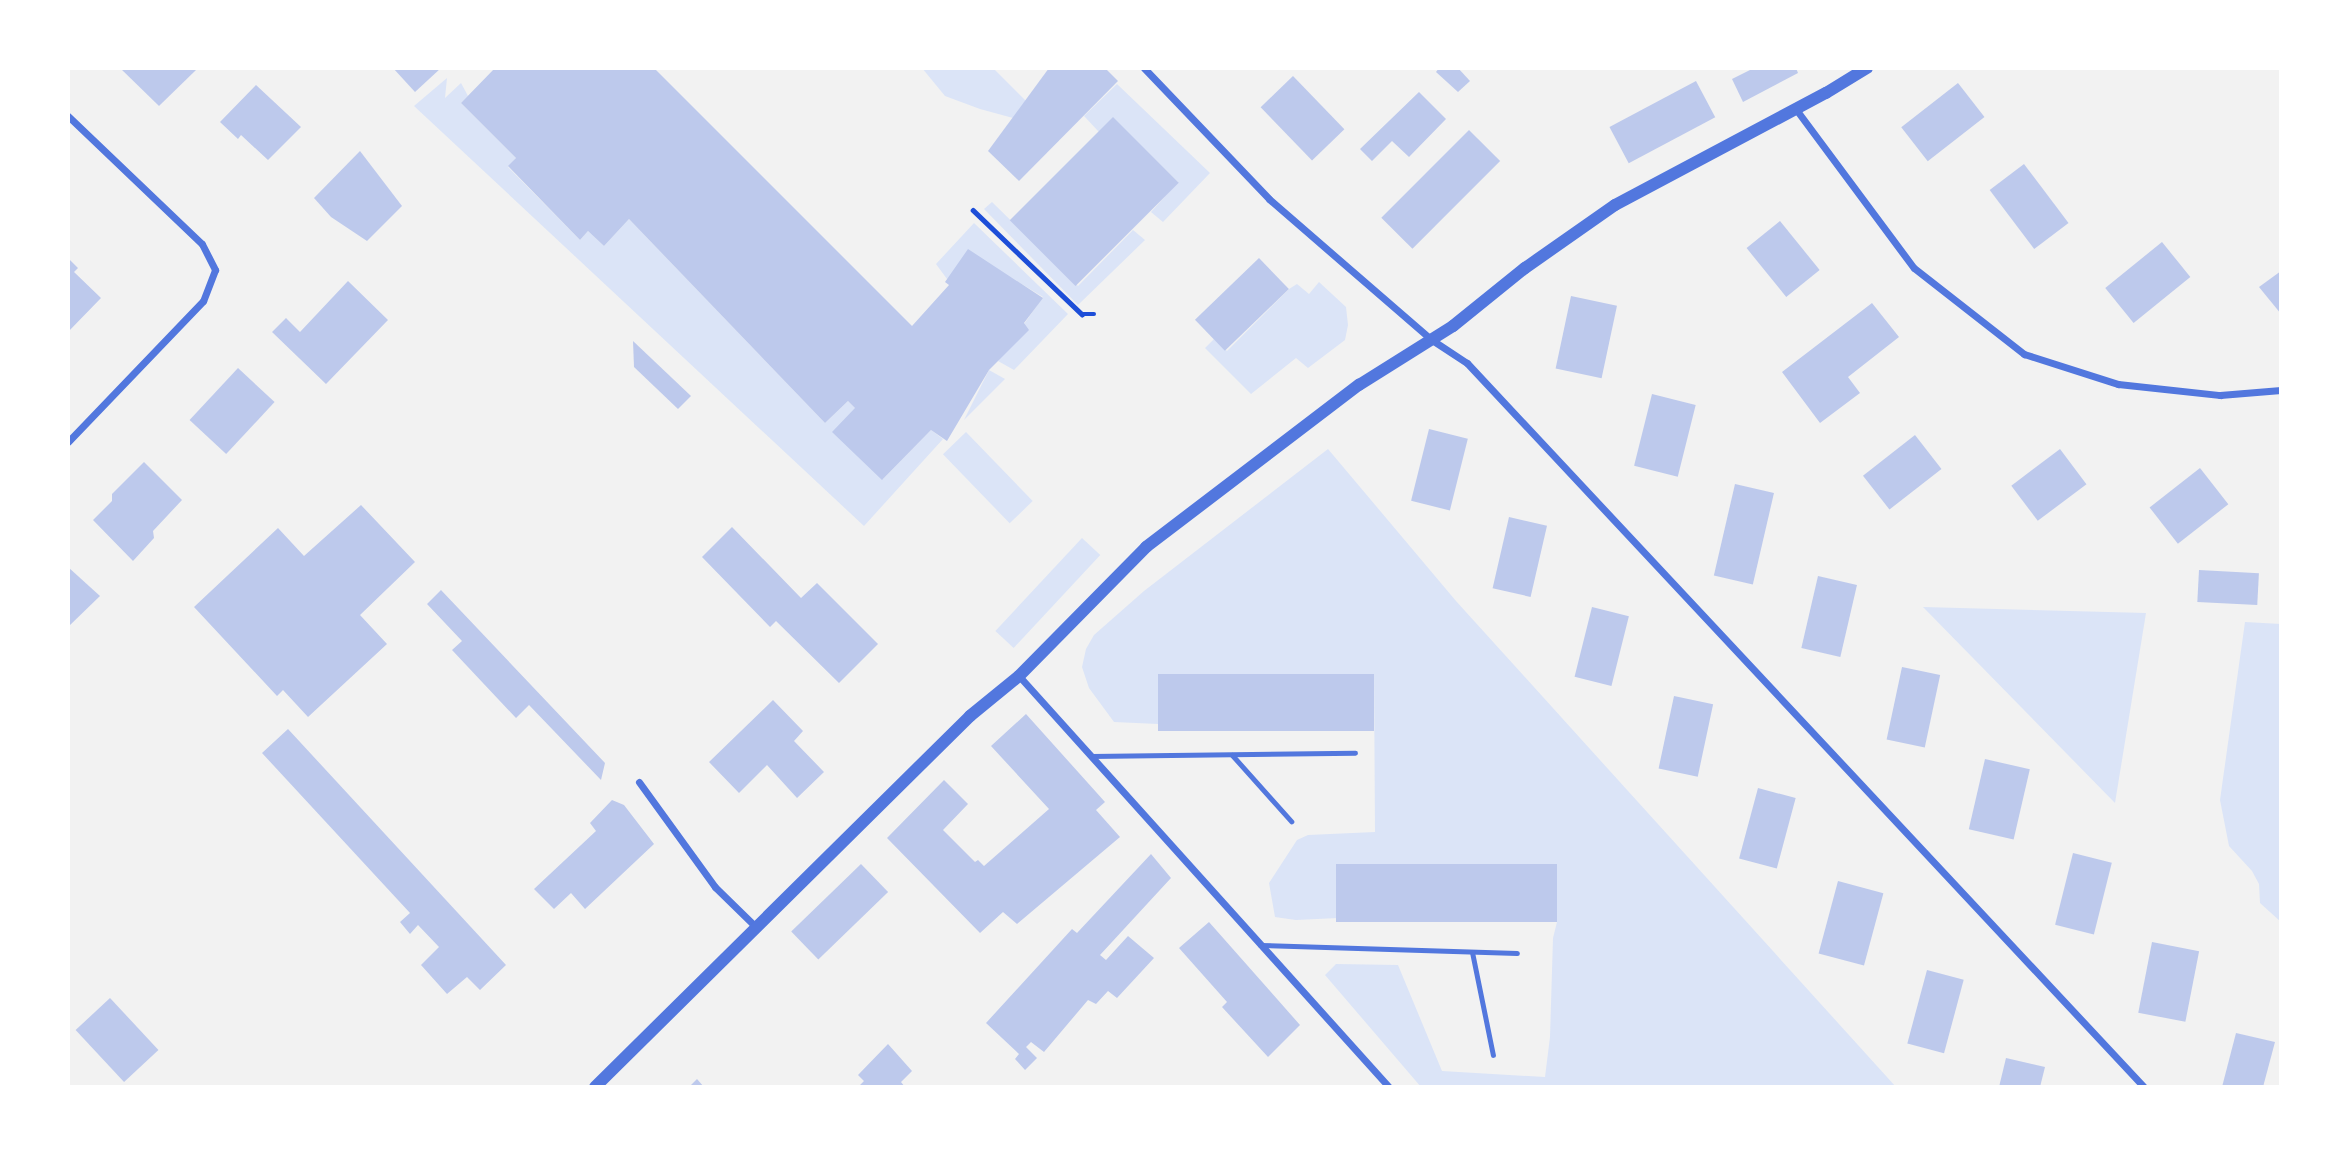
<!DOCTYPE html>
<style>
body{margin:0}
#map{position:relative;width:2349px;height:1155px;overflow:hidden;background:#f2f2f2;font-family:"Zilla Slab",serif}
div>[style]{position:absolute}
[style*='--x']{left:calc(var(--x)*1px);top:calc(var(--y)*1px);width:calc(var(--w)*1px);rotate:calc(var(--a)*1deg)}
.green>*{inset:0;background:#dbe4f7;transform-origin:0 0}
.building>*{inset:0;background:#bdc9ec;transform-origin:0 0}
.path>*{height:4.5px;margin:-2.25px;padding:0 2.25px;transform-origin:2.25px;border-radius:2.25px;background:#1d4ed8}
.service>*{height:5px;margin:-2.5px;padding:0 2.5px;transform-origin:2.5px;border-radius:2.5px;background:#5277de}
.minor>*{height:7px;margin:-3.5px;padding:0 3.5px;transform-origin:3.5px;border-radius:3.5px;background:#5277de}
.tertiary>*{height:12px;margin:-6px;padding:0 6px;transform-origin:6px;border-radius:6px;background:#5277de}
span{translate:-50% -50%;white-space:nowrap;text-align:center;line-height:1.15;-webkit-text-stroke:5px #fff;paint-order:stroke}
.frame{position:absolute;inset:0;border:70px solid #fff;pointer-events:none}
</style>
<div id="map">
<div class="green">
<div style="clip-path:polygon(922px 68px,993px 68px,1026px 101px,1013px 118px,980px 109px,945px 96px)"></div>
<div style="clip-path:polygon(447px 78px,445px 98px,461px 83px,468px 96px,461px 103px,516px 158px,508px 167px,580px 240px,588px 231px,604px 246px,629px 219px,825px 423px,848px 401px,855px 408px,883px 479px,931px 430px,943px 439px,864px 526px,414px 106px)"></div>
<div style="clip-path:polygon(1117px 84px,1210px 173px,1163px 222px,1151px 212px,1178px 182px,1113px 118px,1099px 132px,1084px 116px)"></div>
<div style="clip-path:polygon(992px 202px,1078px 286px,1133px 230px,1145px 240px,1078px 305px,984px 209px)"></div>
<div style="clip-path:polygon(974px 223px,1068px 314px,1014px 370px,998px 361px,1043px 297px,987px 263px,947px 279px,936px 264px)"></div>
<div style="clip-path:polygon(1319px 282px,1346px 307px,1348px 325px,1345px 340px,1308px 368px,1296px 358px,1251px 394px,1205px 348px,1214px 339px,1227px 351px,1289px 289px,1297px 284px,1309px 294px)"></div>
<div style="clip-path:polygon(989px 370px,1005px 379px,964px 420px)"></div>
<div style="left:966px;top:432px;width:96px;height:32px;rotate:46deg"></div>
<div style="clip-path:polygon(1328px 449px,1456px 601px,1896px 1087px,1421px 1087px,1325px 975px,1336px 964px,1398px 965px,1442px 1071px,1545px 1077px,1550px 1037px,1553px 938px,1557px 922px,1557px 865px,1337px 866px,1338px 918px,1296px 920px,1275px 917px,1269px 883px,1297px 840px,1308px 835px,1375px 832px,1374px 674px,1158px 674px,1158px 724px,1114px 722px,1089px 688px,1082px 667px,1086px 649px,1094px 635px,1144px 591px)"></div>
<div style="left:1082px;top:538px;width:25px;height:127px;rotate:43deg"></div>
<div style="clip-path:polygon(1923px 607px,2146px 613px,2115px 803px)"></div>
<div style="clip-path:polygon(2245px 622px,2281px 624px,2281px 922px,2260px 903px,2259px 884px,2252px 871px,2229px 846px,2220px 800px)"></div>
</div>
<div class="building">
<div style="clip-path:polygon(120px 68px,194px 68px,196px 70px,159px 106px)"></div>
<div style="clip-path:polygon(393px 68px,441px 68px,415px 92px)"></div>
<div style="clip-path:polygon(495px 68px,654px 68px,912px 326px,949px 285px,945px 282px,968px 249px,1043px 298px,1024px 323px,1029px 330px,989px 370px,947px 441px,931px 430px,882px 480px,832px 432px,855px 408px,848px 401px,825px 423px,629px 219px,604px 246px,588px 231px,580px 240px,508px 166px,516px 158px,461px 103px)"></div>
<div style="clip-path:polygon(1049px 68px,1105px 68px,1118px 81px,1019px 181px,988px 151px)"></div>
<div style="clip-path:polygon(1439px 68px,1458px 68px,1470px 81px,1458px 92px,1436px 72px)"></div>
<div style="clip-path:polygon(1754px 68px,1796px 68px,1798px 73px,1743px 102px,1732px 79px)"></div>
<div style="left:1293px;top:76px;width:74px;height:45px;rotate:46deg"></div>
<div style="left:1696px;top:81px;width:41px;height:98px;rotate:62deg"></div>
<div style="left:1958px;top:83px;width:43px;height:72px;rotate:52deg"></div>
<div style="clip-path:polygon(256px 85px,301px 127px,268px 160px,241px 135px,238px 139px,220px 122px)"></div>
<div style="clip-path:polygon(1419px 92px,1446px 119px,1409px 157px,1392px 141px,1372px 161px,1360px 149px)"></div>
<div style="left:1113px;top:117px;width:93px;height:146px;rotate:45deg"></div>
<div style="left:1469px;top:130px;width:44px;height:124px;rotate:45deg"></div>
<div style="clip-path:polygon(360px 151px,402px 206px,367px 241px,331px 217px,314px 198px)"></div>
<div style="left:2024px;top:164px;width:74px;height:43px;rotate:53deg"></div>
<div style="left:1780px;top:221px;width:63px;height:43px;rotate:51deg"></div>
<div style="left:2162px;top:242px;width:45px;height:73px;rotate:51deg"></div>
<div style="clip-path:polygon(68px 258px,78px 268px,74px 272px,101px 298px,68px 332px)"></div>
<div style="left:1259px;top:258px;width:43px;height:89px;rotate:46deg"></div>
<div style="clip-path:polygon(2281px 271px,2281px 314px,2259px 287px)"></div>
<div style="clip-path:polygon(348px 281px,388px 320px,326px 384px,272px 332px,286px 318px,300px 332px)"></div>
<div style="left:1571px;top:296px;width:47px;height:74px;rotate:12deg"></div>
<div style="clip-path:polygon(1872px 303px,1899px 337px,1848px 377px,1860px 393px,1820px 423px,1782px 372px)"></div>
<div style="clip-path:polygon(633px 341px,691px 396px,678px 409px,634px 367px)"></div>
<div style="left:238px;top:368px;width:50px;height:71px;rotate:43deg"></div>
<div style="left:1652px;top:394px;width:45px;height:74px;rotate:14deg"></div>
<div style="left:1429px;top:429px;width:40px;height:74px;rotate:14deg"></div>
<div style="left:1915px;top:435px;width:43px;height:66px;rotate:52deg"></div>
<div style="left:2060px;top:449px;width:44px;height:61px;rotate:53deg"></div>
<div style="clip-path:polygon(144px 462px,182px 500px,153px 531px,154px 538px,133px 561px,93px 520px,112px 501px,112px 494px)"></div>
<div style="left:2200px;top:468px;width:46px;height:64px;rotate:52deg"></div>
<div style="left:1735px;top:484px;width:40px;height:94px;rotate:13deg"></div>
<div style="clip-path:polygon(361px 505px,415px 562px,360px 615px,387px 644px,308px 717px,283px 690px,277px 696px,194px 607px,278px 528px,304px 556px)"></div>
<div style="left:1509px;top:517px;width:39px;height:73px;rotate:13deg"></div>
<div style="clip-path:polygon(732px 527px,801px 598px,817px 583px,878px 644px,839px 683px,776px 621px,770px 627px,702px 557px)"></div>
<div style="clip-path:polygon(68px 567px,100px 596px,68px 627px)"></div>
<div style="left:2199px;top:570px;width:60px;height:32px;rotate:3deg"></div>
<div style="left:1818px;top:576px;width:40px;height:74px;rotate:13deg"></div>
<div style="clip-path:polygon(441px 590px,605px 763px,601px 780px,529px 705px,516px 718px,452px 650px,462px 641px,427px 604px)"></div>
<div style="left:1592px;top:607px;width:38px;height:72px;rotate:14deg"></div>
<div style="left:1902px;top:667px;width:39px;height:74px;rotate:12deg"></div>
<div style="left:1158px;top:674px;width:216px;height:57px"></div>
<div style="left:1674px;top:696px;width:40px;height:74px;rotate:12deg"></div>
<div style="clip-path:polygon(773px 700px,803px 731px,794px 741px,824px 772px,797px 798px,767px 765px,739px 793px,709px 762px)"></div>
<div style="clip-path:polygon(1026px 714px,1105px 802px,1096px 810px,1120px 837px,1017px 924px,1003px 912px,980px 933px,887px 838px,944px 780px,968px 804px,943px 830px,975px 862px,978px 860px,984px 866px,1049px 809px,991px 746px)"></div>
<div style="clip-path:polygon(288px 729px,506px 965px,480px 990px,467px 977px,447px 994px,421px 965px,439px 947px,418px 925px,410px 934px,400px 922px,410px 913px,262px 753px)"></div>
<div style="left:1985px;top:759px;width:46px;height:72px;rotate:13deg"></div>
<div style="left:1758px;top:788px;width:39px;height:73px;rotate:15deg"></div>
<div style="clip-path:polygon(612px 800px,624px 805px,654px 844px,585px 909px,571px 893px,554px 909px,534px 889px,596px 831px,590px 823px)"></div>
<div style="left:2073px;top:853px;width:40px;height:74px;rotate:14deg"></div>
<div style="clip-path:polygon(1151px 854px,1171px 878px,1100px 955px,1106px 960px,1128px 936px,1154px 958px,1117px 998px,1108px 991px,1096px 1004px,1088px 1000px,1044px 1052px,1031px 1042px,1026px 1047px,1037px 1058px,1025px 1070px,1015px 1059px,1019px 1054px,986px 1023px,1072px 929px,1077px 933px)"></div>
<div style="left:861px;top:864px;width:39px;height:97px;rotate:46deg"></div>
<div style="left:1557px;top:864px;width:58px;height:221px;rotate:90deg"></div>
<div style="left:1838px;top:881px;width:47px;height:75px;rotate:15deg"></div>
<div style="clip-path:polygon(1209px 922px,1300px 1025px,1268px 1057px,1222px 1007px,1227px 1002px,1179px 948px)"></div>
<div style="left:2152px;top:942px;width:48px;height:72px;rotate:11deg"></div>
<div style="left:1927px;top:970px;width:38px;height:76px;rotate:15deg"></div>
<div style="left:110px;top:998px;width:71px;height:47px;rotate:47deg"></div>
<div style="clip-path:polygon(2236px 1033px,2275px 1042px,2263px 1087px,2222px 1087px)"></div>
<div style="clip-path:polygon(888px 1044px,912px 1071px,901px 1082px,905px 1087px,858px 1087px,864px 1081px,858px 1075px)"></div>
<div style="clip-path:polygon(2006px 1058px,2045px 1067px,2040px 1087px,1999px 1087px)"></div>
<div style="clip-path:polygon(697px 1079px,704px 1087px,689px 1087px)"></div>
</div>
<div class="path">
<div style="--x:973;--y:210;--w:151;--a:43.7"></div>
<div style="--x:1082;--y:314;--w:12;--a:0"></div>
</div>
<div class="service">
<div style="--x:1232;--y:755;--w:89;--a:48.2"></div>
<div style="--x:1091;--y:756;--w:264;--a:-0.7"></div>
<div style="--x:1260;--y:945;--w:257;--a:1.8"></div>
<div style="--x:1472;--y:952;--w:105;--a:78.5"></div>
</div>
<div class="minor">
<div style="--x:1144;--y:68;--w:181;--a:46.3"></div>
<div style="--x:1269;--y:199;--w:216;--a:40.9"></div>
<div style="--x:1432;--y:340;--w:42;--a:33.3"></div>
<div style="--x:1467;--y:363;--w:991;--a:46.92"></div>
<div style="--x:1795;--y:108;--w:199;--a:53.4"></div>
<div style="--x:1914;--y:268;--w:140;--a:38"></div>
<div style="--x:2024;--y:354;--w:99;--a:17.7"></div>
<div style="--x:2118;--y:384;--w:103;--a:6.2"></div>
<div style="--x:2220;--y:395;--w:61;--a:-4.7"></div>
<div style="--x:68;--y:116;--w:185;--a:43.7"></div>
<div style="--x:202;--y:244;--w:29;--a:63"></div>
<div style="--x:215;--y:270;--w:33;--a:111"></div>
<div style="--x:203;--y:301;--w:195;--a:133.8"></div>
<div style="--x:1019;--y:676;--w:553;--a:48.01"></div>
<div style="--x:639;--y:782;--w:130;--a:54.1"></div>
<div style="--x:715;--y:887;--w:59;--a:44.3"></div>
</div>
<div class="tertiary">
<div style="--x:595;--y:1087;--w:528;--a:-44.69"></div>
<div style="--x:970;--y:716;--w:63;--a:-39.2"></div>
<div style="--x:1019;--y:676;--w:181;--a:-45.4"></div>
<div style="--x:1146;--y:547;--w:268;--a:-37.3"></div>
<div style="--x:1359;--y:385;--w:111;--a:-32.1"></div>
<div style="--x:1453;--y:326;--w:92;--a:-38.9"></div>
<div style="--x:1525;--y:268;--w:110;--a:-35"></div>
<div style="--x:1615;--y:205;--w:239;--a:-28"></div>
<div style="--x:1826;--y:93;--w:48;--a:-31.4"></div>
</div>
<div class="frame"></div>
</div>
